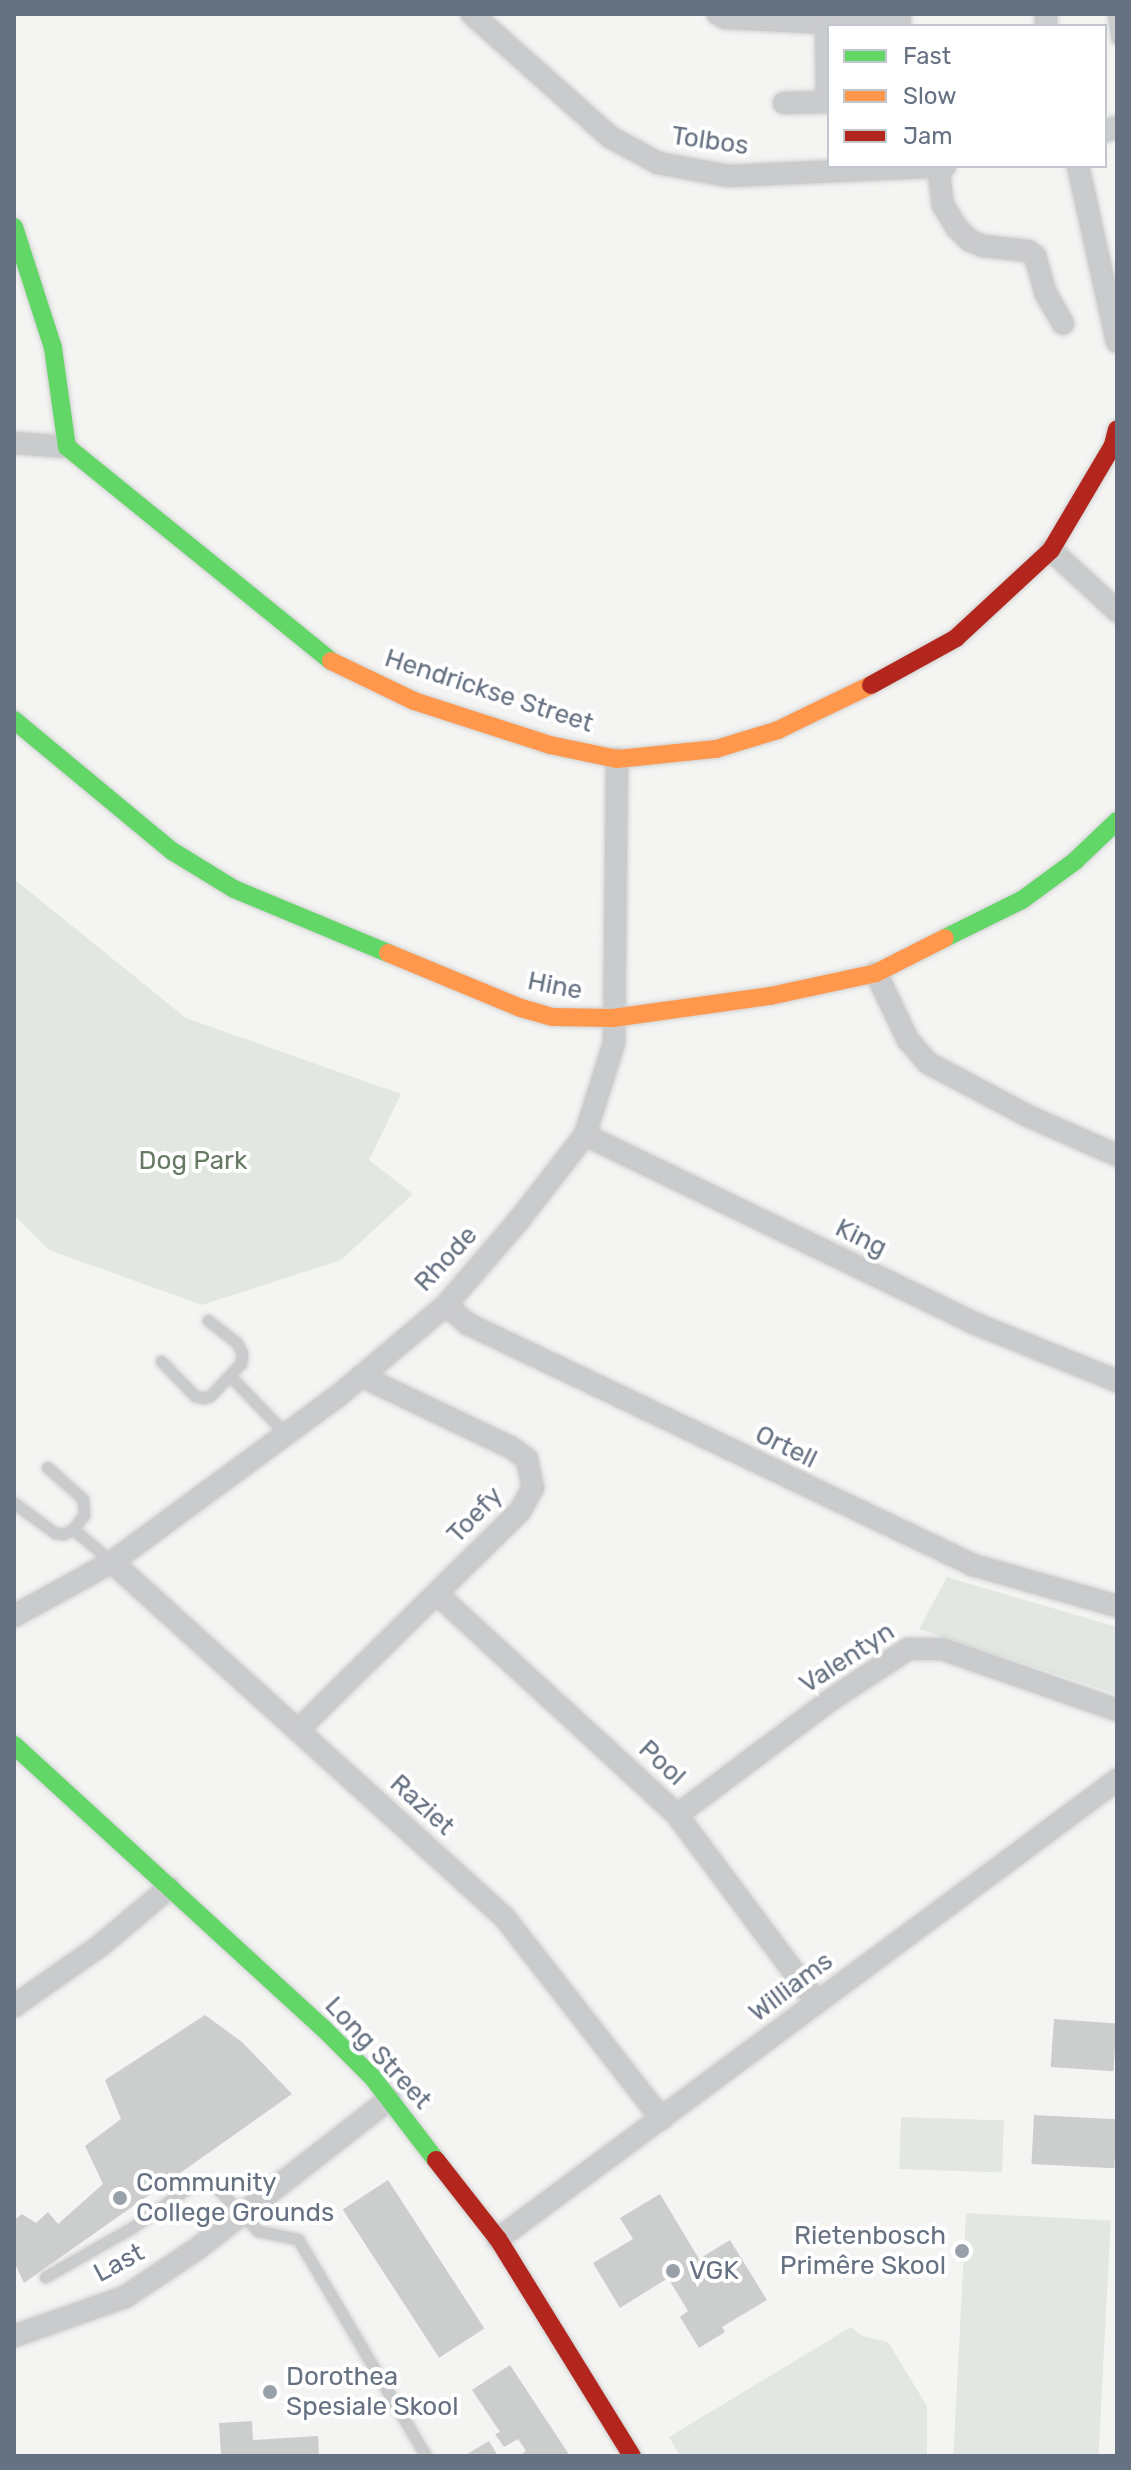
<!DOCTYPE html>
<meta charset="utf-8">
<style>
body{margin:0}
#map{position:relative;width:1131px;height:2470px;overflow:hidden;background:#f4f5f3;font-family:Rubik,sans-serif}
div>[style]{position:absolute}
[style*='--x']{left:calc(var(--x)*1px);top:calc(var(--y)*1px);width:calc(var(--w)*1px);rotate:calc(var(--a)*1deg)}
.green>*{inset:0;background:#e2e7e1;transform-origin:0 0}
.building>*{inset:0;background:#cccece;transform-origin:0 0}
.roads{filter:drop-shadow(0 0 2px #d0d1d1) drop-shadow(0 0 2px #d0d1d1)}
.lane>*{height:11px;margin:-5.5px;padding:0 5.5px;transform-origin:5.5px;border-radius:5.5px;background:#cacbcd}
.street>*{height:22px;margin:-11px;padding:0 11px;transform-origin:11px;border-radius:11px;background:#cacbcd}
.fast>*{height:18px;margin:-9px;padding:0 9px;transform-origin:9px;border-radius:9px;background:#63d668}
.slow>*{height:18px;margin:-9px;padding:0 9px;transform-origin:9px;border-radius:9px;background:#ff974d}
.jam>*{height:18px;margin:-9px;padding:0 9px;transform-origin:9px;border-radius:9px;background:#b3261e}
.dots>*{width:22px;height:22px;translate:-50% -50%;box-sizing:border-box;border:4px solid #fff;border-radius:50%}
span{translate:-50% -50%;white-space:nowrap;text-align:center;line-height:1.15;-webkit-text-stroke:8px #fff;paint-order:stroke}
.street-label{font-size:26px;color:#667282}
.park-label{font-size:26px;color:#667a64}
.poi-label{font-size:26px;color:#667282}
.left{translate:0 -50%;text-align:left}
.right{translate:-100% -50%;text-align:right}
.frame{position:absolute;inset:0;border:16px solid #667282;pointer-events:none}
.legend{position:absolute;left:827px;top:24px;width:280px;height:144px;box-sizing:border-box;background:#fff;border:2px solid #c2c7cd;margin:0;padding:10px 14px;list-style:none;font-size:24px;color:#667282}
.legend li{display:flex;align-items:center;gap:16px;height:40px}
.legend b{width:40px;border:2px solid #c2c7cd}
</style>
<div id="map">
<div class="green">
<div style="clip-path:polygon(14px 879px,186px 1018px,401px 1094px,369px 1160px,413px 1194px,341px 1260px,202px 1305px,49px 1250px,14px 1215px)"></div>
<div style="clip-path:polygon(947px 1577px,1117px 1627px,1117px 1694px,919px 1629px)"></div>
<div style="left:901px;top:2117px;width:103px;height:52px;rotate:2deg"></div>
<div style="left:966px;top:2213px;width:145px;height:243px;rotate:3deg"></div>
<div style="clip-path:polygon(851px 2327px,862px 2336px,888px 2342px,927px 2406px,927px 2456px,680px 2456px,669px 2437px)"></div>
</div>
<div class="building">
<div style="clip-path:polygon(205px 2015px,242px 2042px,292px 2094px,24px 2283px,14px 2262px,14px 2220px,22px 2214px,36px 2223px,48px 2212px,58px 2224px,103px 2184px,85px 2146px,121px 2119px,105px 2080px)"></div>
<div style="left:1054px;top:2019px;width:63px;height:48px;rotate:4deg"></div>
<div style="left:1034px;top:2115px;width:83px;height:49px;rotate:3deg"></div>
<div style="left:388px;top:2180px;width:177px;height:54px;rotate:57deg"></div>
<div style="clip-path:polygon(660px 2194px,699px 2259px,730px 2240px,767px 2300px,722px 2327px,725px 2332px,699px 2348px,680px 2317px,688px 2311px,668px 2278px,620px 2308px,593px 2263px,633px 2239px,620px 2218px)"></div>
<div style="clip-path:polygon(510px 2365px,570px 2456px,519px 2456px,526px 2451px,518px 2439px,504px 2447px,495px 2434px,500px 2432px,472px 2390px)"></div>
<div style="clip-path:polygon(252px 2421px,253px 2440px,318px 2436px,319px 2456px,221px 2456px,219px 2423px)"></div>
<div style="clip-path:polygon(489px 2441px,498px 2456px,464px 2456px)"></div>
</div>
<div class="roads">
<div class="lane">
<div style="--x:1113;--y:14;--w:25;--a:81"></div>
<div style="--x:161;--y:1361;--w:49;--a:45.8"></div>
<div style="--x:195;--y:1396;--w:8;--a:14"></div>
<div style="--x:203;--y:1398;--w:7;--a:-16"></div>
<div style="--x:210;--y:1396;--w:45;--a:-46.8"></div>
<div style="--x:241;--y:1363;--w:10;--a:-84"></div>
<div style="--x:242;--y:1353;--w:11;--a:-117"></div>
<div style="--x:237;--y:1343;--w:37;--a:-142"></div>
<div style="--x:231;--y:1377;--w:79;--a:46"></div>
<div style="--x:14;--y:1503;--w:51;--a:36.2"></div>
<div style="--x:55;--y:1533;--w:9;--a:6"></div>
<div style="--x:64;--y:1534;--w:10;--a:-29"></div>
<div style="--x:73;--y:1529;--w:18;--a:-52"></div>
<div style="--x:84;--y:1515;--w:16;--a:-94"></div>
<div style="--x:83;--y:1499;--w:48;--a:-138.4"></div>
<div style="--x:73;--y:1529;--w:51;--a:40.2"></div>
<div style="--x:45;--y:2277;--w:101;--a:-29.6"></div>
<div style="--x:133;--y:2227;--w:77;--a:-35.5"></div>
<div style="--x:196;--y:2182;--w:16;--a:4"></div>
<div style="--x:212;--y:2183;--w:66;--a:46.2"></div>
<div style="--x:258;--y:2231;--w:41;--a:11.3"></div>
<div style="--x:298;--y:2239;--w:252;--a:59.5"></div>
</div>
<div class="street">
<div style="--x:472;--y:14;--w:185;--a:41.7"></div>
<div style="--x:610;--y:137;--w:55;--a:28.4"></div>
<div style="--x:658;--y:163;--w:71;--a:10.5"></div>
<div style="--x:728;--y:176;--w:217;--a:-2.6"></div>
<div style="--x:718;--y:14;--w:9;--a:27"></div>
<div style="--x:726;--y:18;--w:100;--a:2.9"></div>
<div style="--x:826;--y:23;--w:74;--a:-2.3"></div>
<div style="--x:900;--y:20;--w:6;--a:-99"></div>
<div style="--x:826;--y:23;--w:79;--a:89.3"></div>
<div style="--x:1046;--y:26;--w:12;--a:-90"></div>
<div style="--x:784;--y:103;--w:45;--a:-1.3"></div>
<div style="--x:1105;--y:131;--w:13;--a:-18"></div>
<div style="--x:938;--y:166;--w:39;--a:83"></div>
<div style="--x:943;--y:205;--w:27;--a:59"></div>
<div style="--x:957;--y:228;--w:17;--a:45"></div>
<div style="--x:969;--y:240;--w:15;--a:23"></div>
<div style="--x:983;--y:246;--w:45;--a:6.3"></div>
<div style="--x:1028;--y:251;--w:9;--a:36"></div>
<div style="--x:1035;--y:256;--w:40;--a:74"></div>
<div style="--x:1046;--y:294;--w:34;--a:60"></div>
<div style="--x:1078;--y:166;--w:180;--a:77.5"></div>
<div style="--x:14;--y:443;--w:53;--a:4.3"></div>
<div style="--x:1051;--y:550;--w:90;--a:42.7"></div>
<div style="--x:876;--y:973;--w:74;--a:64.5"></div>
<div style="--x:908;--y:1040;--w:30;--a:49"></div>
<div style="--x:928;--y:1063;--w:113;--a:27.9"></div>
<div style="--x:1028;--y:1116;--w:97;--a:23.7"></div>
<div style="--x:585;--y:1135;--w:434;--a:25.8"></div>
<div style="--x:976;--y:1324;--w:152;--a:22"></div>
<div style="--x:446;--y:1305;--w:29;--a:41"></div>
<div style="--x:468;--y:1324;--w:560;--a:25.51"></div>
<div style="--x:973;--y:1565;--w:150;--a:15.9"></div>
<div style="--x:112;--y:1562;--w:529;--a:42.16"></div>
<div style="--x:504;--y:1917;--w:256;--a:52"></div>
<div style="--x:437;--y:1594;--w:326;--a:42.6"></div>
<div style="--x:677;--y:1815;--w:234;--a:53.3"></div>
<div style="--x:14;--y:1616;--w:112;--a:-28.9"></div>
<div style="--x:112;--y:1562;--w:280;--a:-36.3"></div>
<div style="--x:338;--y:1396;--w:141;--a:-40.1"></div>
<div style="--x:446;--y:1305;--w:112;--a:-49.3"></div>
<div style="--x:519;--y:1220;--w:108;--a:-52.2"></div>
<div style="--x:585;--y:1135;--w:96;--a:-72.5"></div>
<div style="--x:614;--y:1043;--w:284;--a:-89.4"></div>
<div style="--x:298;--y:1730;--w:312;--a:-44.6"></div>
<div style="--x:520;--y:1511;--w:26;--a:-61"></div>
<div style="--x:533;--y:1488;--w:30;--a:-102"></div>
<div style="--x:527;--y:1459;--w:19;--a:-144"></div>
<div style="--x:512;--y:1448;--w:167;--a:-154.5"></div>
<div style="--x:677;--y:1815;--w:194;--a:-36.8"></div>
<div style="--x:832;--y:1699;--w:91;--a:-33.3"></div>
<div style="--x:908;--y:1649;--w:34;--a:0"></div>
<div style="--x:942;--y:1649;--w:185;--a:19.2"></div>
<div style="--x:14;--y:2006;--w:106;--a:-35"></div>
<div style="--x:101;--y:1945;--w:89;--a:-40"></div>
<div style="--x:498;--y:2239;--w:771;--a:-36.56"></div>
<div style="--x:14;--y:2336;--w:118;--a:-19.4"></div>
<div style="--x:125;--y:2297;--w:87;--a:-33.7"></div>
<div style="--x:197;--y:2249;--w:244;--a:-37.9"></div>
</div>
<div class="fast">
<div style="--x:14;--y:227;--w:127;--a:72.1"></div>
<div style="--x:53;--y:348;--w:100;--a:82"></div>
<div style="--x:67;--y:447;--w:340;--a:39"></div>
<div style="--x:14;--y:720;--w:205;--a:39.7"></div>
<div style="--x:172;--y:851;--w:73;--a:31.5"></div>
<div style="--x:234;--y:889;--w:167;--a:22.6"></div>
<div style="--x:945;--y:938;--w:86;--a:-26.3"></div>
<div style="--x:1022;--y:900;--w:66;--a:-36.3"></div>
<div style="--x:1075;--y:861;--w:58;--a:-43.6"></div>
<div style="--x:14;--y:1745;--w:419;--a:42.5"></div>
<div style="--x:323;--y:2028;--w:71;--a:45"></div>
<div style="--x:373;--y:2078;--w:103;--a:52.5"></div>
</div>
<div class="slow">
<div style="--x:331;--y:661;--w:92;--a:25.7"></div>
<div style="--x:414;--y:701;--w:143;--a:17.9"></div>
<div style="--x:550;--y:745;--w:68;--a:11.8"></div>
<div style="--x:617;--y:759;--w:100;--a:-5.8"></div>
<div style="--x:716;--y:749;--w:65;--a:-17"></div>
<div style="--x:778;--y:730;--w:103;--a:-25.8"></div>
<div style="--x:388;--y:953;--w:144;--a:22.5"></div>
<div style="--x:521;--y:1008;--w:33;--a:16"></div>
<div style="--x:553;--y:1017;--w:60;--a:1"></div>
<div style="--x:613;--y:1018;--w:159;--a:-8"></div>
<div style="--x:770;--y:996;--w:108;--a:-12.2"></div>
<div style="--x:876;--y:973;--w:77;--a:-26.9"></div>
</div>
<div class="jam">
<div style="--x:871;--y:685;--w:97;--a:-28.9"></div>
<div style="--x:956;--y:638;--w:129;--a:-42.8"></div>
<div style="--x:1051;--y:550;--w:122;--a:-59.4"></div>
<div style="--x:1113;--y:445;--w:16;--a:-76"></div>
<div style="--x:436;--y:2160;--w:100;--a:51.9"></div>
<div style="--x:498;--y:2239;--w:255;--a:58.3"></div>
</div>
</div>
<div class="dots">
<div style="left:120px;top:2198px;background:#98a0aa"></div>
<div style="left:962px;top:2251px;background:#98a0aa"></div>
<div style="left:673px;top:2271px;background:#98a0aa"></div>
<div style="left:270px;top:2392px;background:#98a0aa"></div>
</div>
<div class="street-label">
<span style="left:710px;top:141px;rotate:8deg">Tolbos</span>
<span style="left:489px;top:691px;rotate:18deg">Hendrickse Street</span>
<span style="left:555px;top:986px;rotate:11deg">Hine</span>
<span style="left:861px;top:1238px;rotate:26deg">King</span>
<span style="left:446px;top:1259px;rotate:-47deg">Rhode</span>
<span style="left:786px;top:1447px;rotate:26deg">Ortell</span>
<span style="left:475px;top:1515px;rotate:-46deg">Toefy</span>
<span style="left:847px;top:1658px;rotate:-33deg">Valentyn</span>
<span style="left:662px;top:1763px;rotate:43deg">Pool</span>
<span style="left:422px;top:1805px;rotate:42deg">Raziet</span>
<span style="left:791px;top:1987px;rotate:-37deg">Williams</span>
<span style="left:378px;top:2053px;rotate:47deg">Long Street</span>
<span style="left:119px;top:2263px;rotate:-28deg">Last</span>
</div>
<div class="park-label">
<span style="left:193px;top:1161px">Dog Park</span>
</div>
<div class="poi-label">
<span class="left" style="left:136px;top:2198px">Community<br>College Grounds</span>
<span class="right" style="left:946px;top:2251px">Rietenbosch<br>Primêre Skool</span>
<span class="left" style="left:689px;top:2271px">VGK</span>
<span class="left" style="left:286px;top:2392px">Dorothea<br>Spesiale Skool</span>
</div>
<div class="frame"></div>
<ul class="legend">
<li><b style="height:10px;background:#63d668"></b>Fast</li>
<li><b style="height:10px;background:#ff974d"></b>Slow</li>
<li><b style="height:10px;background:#b3261e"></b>Jam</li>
</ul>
</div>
